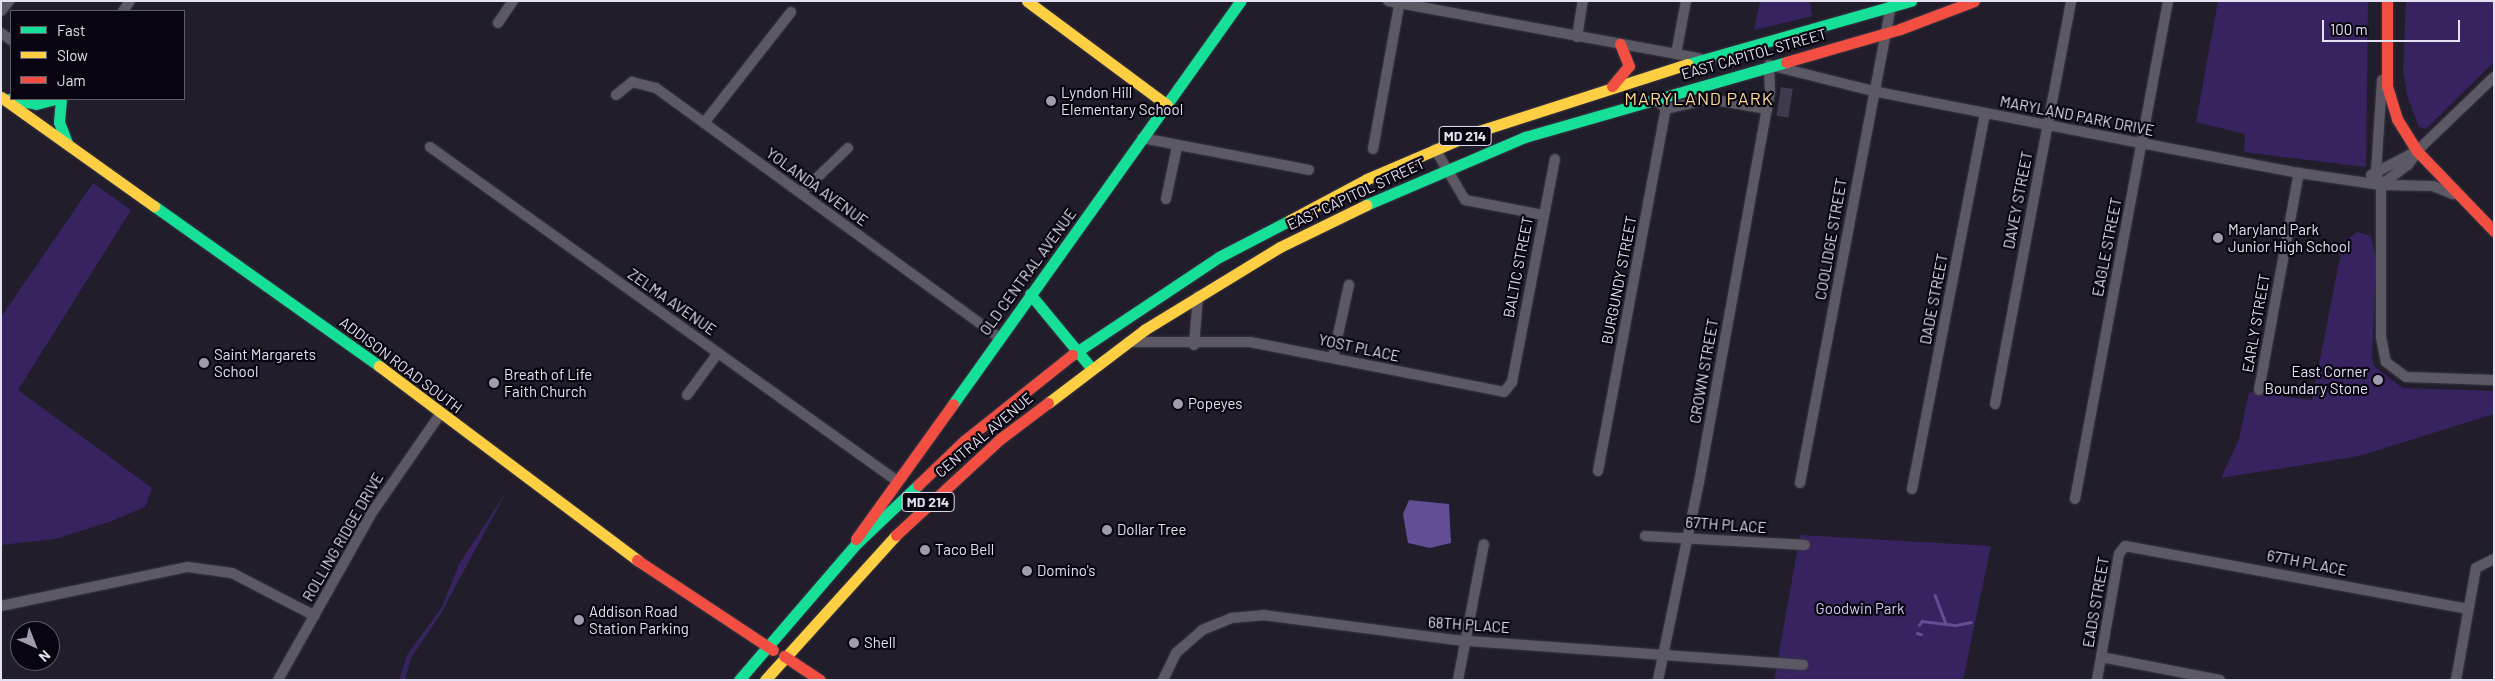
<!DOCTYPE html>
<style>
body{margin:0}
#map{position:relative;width:2495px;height:681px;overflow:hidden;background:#211d2b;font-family:Barlow,sans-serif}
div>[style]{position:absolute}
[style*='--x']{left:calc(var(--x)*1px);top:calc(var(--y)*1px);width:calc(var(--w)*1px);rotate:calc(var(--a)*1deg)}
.green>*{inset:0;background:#37235f}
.water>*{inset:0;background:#624e95}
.stream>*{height:2.5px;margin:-1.25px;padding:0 1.25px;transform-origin:1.25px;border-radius:1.25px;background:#624e95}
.building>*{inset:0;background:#403a4e;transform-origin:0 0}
.roads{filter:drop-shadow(0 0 1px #3a3844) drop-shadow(0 0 1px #3a3844)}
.street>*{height:10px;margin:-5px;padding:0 5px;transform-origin:5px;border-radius:5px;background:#5c5965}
.fast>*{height:11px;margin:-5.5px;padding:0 5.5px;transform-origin:5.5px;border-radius:5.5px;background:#16e098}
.slow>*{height:11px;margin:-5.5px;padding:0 5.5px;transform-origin:5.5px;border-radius:5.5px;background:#ffcf43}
.jam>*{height:11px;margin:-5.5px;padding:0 5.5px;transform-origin:5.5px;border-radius:5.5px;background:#f24e42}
.dots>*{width:14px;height:14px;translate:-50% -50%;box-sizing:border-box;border:2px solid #080510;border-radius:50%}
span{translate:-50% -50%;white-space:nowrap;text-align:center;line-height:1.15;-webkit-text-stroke:4.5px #080510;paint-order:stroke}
.shield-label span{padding:1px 4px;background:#080510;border:1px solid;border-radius:4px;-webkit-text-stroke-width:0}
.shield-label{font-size:14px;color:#e4e1f3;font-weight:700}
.street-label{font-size:15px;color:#e4e1f3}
.poi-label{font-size:15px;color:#e4e1f3}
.left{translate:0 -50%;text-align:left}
.right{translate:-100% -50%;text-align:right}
.park-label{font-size:15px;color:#d0c8f2}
.quarter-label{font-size:18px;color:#ffdb92;letter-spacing:1px}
.frame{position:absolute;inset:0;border:2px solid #e4e1f3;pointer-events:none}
.legend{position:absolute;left:10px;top:10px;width:175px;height:90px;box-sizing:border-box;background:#080510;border:1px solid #605d6b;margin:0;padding:6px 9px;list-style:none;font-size:15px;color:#e4e1f3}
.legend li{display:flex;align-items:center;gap:10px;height:25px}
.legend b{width:25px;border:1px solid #605d6b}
.north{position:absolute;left:10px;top:621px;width:50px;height:50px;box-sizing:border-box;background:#080510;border:1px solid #605d6b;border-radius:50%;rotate:136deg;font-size:14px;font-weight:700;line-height:20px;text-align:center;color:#e4e1f3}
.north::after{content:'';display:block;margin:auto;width:18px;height:22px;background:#a09cad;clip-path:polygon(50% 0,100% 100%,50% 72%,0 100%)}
.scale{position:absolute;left:2322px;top:20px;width:138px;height:22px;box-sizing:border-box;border:2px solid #e4e1f3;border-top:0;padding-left:6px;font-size:15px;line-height:18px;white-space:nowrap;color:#e4e1f3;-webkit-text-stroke:4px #080510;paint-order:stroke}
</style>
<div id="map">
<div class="green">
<div style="clip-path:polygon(1760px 1px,1810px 1px,1812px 16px,1754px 30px)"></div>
<div style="clip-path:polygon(2218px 1px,2368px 1px,2366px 167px,2244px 152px,2245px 134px,2196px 122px)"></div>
<div style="clip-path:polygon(2406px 1px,2494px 1px,2494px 62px,2426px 129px,2419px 127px,2408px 99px,2403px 72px)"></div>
<div style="clip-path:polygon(93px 183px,131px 210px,18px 390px,152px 488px,145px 507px,109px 522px,55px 539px,1px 545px,1px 317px)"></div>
<div style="clip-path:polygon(2357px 232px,2371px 236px,2376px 260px,2372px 360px,2375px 367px,2403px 388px,2494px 391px,2494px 414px,2359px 456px,2221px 478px,2239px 439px,2249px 392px,2312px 400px,2343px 242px)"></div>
<div style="clip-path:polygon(507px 491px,440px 615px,411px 658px,405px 680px,399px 680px,407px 655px,442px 607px,459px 564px)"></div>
<div style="clip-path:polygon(1800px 535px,1991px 546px,1963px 680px,1774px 680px)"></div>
</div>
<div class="water">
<div style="clip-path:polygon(1409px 500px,1449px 504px,1451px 543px,1430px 548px,1408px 543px,1403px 514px)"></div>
</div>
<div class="stream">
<div style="--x:1935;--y:595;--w:30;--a:69"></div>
<div style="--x:1919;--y:625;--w:5;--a:-53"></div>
<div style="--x:1922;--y:621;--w:34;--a:7"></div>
<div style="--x:1956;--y:625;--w:15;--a:-11"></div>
<div style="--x:1917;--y:633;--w:4;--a:14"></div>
</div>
<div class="building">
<div style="left:1781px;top:87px;width:12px;height:29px;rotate:9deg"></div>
</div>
<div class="roads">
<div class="street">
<div style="--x:1388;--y:1;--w:316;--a:10.4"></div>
<div style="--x:1;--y:11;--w:13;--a:-51"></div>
<div style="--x:123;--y:11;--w:12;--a:-55"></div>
<div style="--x:498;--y:23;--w:27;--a:-56"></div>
<div style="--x:1;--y:33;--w:12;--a:35"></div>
<div style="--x:1577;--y:37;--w:36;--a:-81"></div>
<div style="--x:1676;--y:54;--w:54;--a:-79.3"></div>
<div style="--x:2382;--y:80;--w:94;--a:93.7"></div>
<div style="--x:2376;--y:174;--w:12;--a:66"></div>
<div style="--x:2381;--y:185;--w:152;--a:90"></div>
<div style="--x:2381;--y:337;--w:25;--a:79"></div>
<div style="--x:2386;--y:362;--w:25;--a:37"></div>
<div style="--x:2406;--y:377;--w:88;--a:2"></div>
<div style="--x:616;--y:95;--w:21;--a:-39"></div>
<div style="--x:632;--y:82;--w:25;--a:14"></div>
<div style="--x:656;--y:88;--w:424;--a:36"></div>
<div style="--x:1666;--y:109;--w:44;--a:-13.1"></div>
<div style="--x:1709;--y:99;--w:59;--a:9.8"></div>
<div style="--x:704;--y:123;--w:141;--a:-51.9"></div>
<div style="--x:1142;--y:138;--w:170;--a:10.8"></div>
<div style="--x:430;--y:147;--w:574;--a:35.57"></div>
<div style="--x:1373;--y:149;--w:150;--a:-79.7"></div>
<div style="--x:1435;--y:149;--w:59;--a:59.5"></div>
<div style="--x:1465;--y:200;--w:79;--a:10.9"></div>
<div style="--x:2371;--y:175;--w:52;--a:-27.6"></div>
<div style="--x:2417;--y:151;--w:107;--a:-43.9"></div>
<div style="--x:2381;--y:185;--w:34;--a:-37"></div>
<div style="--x:2408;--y:165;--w:16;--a:-55"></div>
<div style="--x:801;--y:193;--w:65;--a:-43.8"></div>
<div style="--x:1166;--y:199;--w:53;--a:-78.1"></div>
<div style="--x:1128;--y:342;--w:122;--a:0"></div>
<div style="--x:1250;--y:342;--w:259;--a:11.1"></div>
<div style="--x:1504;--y:392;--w:13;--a:-51"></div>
<div style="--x:1512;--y:382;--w:227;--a:-79.1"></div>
<div style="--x:1194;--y:345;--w:49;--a:-85.3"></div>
<div style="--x:1333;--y:357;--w:74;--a:-77.5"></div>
<div style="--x:2259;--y:390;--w:221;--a:-79.6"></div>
<div style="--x:687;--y:395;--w:52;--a:-53.6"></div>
<div style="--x:1995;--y:404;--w:410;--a:-79.3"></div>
<div style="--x:1598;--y:471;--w:368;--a:-79.4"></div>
<div style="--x:1666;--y:109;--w:16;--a:-137"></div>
<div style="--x:1800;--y:483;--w:490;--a:-79.2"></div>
<div style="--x:1912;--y:489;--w:382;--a:-79"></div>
<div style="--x:2075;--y:499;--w:507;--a:-79.42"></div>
<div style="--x:1645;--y:536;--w:160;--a:3.2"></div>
<div style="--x:1;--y:606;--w:191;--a:-11.8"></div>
<div style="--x:188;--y:567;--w:44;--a:7.8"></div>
<div style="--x:232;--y:573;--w:93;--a:27.4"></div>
<div style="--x:2101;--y:657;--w:121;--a:10.9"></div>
<div style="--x:278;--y:680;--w:190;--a:-60.7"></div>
<div style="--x:371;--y:514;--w:123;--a:-55.3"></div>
<div style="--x:1163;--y:680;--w:30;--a:-64"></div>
<div style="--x:1176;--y:653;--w:35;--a:-41"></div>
<div style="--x:1202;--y:630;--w:31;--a:-22"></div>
<div style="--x:1231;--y:618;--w:32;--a:-5"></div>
<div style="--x:1263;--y:615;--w:195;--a:7.4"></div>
<div style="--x:1456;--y:640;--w:348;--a:4.1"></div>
<div style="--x:1458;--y:680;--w:138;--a:-79.2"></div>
<div style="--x:1658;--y:680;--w:202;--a:-78.3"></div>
<div style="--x:1699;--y:482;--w:396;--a:-79.7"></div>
<div style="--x:1770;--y:92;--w:27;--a:-92"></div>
<div style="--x:1769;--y:65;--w:107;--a:14"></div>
<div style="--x:1873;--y:91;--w:273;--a:11"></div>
<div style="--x:2141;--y:143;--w:161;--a:10.8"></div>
<div style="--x:2299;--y:173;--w:83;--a:8.3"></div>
<div style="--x:2381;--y:185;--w:52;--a:1.1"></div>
<div style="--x:2433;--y:186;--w:22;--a:22"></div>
<div style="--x:2097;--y:680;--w:128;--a:-80.1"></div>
<div style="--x:2119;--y:554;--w:10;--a:-53"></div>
<div style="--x:2125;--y:546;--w:349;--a:10.4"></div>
<div style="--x:2456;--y:680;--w:114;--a:-79.9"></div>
<div style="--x:2476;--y:568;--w:20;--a:-27"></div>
</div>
<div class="fast">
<div style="--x:1688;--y:64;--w:232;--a:-15.8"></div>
<div style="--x:9;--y:99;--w:27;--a:10"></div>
<div style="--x:36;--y:104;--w:20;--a:-15"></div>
<div style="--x:61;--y:99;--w:23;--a:95"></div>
<div style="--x:59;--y:122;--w:22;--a:69"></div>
<div style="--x:1366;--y:205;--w:173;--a:-23.2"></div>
<div style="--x:1525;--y:137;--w:272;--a:-16"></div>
<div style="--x:154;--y:206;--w:276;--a:35.4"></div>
<div style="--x:1030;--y:294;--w:97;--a:50.4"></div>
<div style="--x:1072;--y:355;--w:177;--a:-33.7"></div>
<div style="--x:1219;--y:257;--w:80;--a:-27.5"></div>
<div style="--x:953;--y:404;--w:495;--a:-54.5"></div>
<div style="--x:739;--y:680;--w:179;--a:-49.3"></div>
<div style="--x:856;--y:544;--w:86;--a:-43.6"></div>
</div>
<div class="slow">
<div style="--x:1027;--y:1;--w:174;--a:36.6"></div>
<div style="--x:1;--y:97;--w:188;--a:35.5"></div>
<div style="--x:1290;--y:220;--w:87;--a:-28"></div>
<div style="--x:1367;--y:179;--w:122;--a:-23.2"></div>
<div style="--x:1479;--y:131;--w:219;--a:-17.8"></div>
<div style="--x:379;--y:366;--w:323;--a:36.9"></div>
<div style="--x:1048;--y:403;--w:121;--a:-37.2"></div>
<div style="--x:1144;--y:330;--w:159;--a:-31.4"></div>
<div style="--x:1280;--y:247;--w:96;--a:-26"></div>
<div style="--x:765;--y:680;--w:195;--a:-47.9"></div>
</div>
<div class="jam">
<div style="--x:2387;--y:1;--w:85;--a:90"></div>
<div style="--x:2387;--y:86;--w:34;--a:73"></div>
<div style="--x:2397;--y:119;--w:38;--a:58"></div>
<div style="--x:2417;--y:151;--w:111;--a:46.1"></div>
<div style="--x:1786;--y:62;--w:119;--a:-16.1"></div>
<div style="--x:1900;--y:29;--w:79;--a:-20.7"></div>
<div style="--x:1612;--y:86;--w:26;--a:-50"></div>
<div style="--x:1629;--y:66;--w:24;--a:-112"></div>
<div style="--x:918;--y:485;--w:65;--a:-43.8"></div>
<div style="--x:965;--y:440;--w:137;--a:-38.5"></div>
<div style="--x:896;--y:535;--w:142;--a:-42.7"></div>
<div style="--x:1000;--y:439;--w:60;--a:-36.9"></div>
<div style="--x:856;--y:539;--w:166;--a:-54.3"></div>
<div style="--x:637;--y:560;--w:163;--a:33.5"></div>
<div style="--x:784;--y:656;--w:43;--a:33.7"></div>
</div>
</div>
<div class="dots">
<div style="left:1051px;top:101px;background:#a09cad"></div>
<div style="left:2218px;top:238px;background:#a09cad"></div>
<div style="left:204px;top:363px;background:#a09cad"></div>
<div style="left:2378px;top:380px;background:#a09cad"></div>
<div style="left:494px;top:383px;background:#a09cad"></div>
<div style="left:1178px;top:404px;background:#a09cad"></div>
<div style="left:1107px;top:530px;background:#a09cad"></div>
<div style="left:925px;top:550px;background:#a09cad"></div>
<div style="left:1027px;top:571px;background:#a09cad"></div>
<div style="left:579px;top:620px;background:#a09cad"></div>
<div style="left:854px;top:643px;background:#a09cad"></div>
</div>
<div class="shield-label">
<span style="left:1465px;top:136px">MD 214</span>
<span style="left:928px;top:502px">MD 214</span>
</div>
<div class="street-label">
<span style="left:1754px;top:54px;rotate:-16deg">EAST CAPITOL STREET</span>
<span style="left:2077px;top:116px;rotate:11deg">MARYLAND PARK DRIVE</span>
<span style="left:817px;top:187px;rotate:36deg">YOLANDA AVENUE</span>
<span style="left:1356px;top:194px;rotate:-25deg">EAST CAPITOL STREET</span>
<span style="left:2018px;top:200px;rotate:-79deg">DAVEY STREET</span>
<span style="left:1831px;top:239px;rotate:-80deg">COOLIDGE STREET</span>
<span style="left:2107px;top:247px;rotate:-79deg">EAGLE STREET</span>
<span style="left:1518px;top:267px;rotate:-79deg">BALTIC STREET</span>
<span style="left:1028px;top:272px;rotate:-54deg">OLD CENTRAL AVENUE</span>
<span style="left:1619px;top:280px;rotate:-79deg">BURGUNDY STREET</span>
<span style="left:1934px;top:299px;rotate:-79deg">DADE STREET</span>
<span style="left:672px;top:302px;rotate:35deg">ZELMA AVENUE</span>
<span style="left:2256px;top:323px;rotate:-80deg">EARLY STREET</span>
<span style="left:1359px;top:348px;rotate:12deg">YOST PLACE</span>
<span style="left:401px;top:365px;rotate:37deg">ADDISON ROAD SOUTH</span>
<span style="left:1704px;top:371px;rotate:-80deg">CROWN STREET</span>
<span style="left:984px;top:435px;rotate:-40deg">CENTRAL AVENUE</span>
<span style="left:1726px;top:525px;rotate:4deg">67TH PLACE</span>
<span style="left:343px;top:537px;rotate:-60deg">ROLLING RIDGE DRIVE</span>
<span style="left:2307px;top:563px;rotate:11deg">67TH PLACE</span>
<span style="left:2096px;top:602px;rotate:-80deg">EADS STREET</span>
<span style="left:1469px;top:625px;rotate:4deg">68TH PLACE</span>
</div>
<div class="poi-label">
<span class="left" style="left:1061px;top:101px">Lyndon Hill<br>Elementary School</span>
<span class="left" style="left:2228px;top:238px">Maryland Park<br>Junior High School</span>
<span class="left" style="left:214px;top:363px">Saint Margarets<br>School</span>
<span class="right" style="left:2368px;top:380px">East Corner<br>Boundary Stone</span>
<span class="left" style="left:504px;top:383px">Breath of Life<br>Faith Church</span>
<span class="left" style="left:1188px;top:404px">Popeyes</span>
<span class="left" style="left:1117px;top:530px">Dollar Tree</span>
<span class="left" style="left:935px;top:550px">Taco Bell</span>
<span class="left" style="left:1037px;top:571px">Domino's</span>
<span class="left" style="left:589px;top:620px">Addison Road<br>Station Parking</span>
<span class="left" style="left:864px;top:643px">Shell</span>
</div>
<div class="park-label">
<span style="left:1860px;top:609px">Goodwin Park</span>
</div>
<div class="quarter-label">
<span style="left:1699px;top:98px">MARYLAND PARK</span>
</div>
<div class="frame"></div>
<ul class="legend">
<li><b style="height:6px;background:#16e098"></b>Fast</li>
<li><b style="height:6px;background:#ffcf43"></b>Slow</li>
<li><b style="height:6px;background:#f24e42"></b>Jam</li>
</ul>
<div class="north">N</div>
<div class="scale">100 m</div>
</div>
